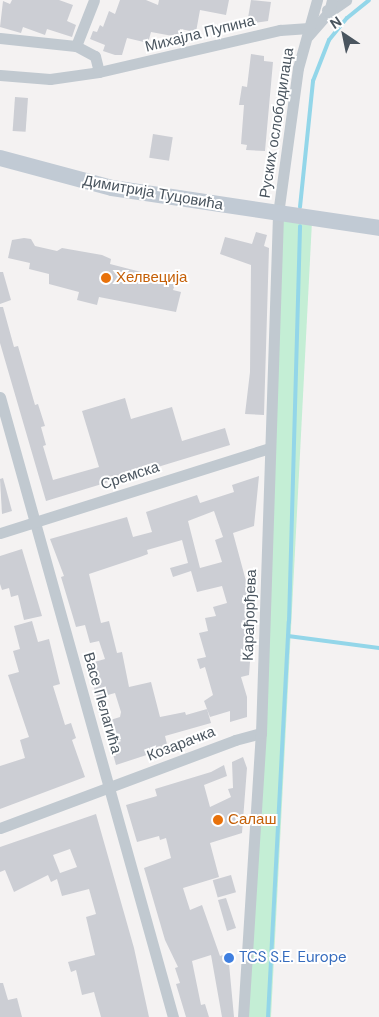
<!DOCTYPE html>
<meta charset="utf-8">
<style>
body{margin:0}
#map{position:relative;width:379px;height:1017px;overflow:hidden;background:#f4f2f2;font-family:"DM Sans",sans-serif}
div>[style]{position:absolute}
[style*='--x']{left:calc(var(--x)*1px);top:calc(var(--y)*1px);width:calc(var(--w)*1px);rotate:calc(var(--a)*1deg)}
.green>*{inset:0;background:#c4eed5}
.stream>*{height:4px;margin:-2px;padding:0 2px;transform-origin:2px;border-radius:2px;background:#93d6e9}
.building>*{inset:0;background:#ccced4;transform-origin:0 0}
.street>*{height:11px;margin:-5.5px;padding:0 5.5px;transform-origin:5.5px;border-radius:5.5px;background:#c1c9d0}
.secondary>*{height:16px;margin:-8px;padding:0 8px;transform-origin:8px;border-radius:8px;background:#c1cad4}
.dots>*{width:14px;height:14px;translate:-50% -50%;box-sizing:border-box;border:2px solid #fff;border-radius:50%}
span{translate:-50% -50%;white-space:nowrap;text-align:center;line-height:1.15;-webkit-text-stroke:4px #fff;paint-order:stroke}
.street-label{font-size:15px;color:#4a555f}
.food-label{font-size:15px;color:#c56008}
.left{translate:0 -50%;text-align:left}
.shop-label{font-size:15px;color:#366cbe}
.north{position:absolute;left:319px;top:10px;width:50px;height:50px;-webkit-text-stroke:4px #fff;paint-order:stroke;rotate:326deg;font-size:14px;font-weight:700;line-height:20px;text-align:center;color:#4a555f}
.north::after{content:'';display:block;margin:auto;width:18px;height:22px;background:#4a555f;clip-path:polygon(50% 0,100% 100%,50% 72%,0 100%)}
</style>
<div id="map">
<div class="green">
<div style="clip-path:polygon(280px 218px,312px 221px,271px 1017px,246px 1017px)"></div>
</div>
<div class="stream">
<div style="--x:300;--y:207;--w:127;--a:-84.1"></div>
<div style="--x:313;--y:81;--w:44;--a:-68.7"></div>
<div style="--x:329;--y:40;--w:28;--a:-51"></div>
<div style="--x:347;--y:18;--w:28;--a:-39"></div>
<div style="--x:288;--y:636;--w:92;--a:7.5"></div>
<div style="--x:268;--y:1017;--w:396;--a:-87"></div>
<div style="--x:289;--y:622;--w:396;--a:-88.4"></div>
</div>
<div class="building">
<div style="clip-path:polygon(12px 0,59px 0,73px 5px,67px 21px,76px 25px,72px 37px,47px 29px,45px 35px,23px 27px,21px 33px,0 27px,3px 1px,10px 4px)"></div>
<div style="clip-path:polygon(120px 0,146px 0,158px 5px,159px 0,229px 0,226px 15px,200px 10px,196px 32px,180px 29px,178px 37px,151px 32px,148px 43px,127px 38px,122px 55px,115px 55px,103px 51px,105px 45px,90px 39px,93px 31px,97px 32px,100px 25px,103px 27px,109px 11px,115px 14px)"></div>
<div style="clip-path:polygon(251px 0,271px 2px,268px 21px,247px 24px)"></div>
<div style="clip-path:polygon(251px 54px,264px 56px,264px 61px,273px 62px,265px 151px,246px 150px,247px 145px,241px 144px,244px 105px,239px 105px,242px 86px,247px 87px)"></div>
<div style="left:15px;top:97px;width:13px;height:34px;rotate:4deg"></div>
<div style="left:153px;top:134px;width:20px;height:24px;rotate:9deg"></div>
<div style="clip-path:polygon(256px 232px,267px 235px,264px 246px,269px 248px,264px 415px,245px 414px,250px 372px,251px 265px,220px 254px,225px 237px,252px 244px)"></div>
<div style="clip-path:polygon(24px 238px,31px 239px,35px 246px,57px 251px,62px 248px,102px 255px,111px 259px,110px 264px,176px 281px,173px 290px,181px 292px,176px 312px,99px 297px,97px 305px,77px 300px,79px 292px,49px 284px,49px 274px,29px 269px,30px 263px,8px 258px,12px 240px)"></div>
<div style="clip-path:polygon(0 272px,3px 272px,11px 300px,0 304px)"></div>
<div style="clip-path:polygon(0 307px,3px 307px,14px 347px,18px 346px,35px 405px,38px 404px,45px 426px,41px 427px,46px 445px,43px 446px,53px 480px,99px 467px,82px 411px,125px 398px,131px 419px,172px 407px,182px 441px,225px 428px,230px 445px,46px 501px,0 343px)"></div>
<div style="clip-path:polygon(evenodd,259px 476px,254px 526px,233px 533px,246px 581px,254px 579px,247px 636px,252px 636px,249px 675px,241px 677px,247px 697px,247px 717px,230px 722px,230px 711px,210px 717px,204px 701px,213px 695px,205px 667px,200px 669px,197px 659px,206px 657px,199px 633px,208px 631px,205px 618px,216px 616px,213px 607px,227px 603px,222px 586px,197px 592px,191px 571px,173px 577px,170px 568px,188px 563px,182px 540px,147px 550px,148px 554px,140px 557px,89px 574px,101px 623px,109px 621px,117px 653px,122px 652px,129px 687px,151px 682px,160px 717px,185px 712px,186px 715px,207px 709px,211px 723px,165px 736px,168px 748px,116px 765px,104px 722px,120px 717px,121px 712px,115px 693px,97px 698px,87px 664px,105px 659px,99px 641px,90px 643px,85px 625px,76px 627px,61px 577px,64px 576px,50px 539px,127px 517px,133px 537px,152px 532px,146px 512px,197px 495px,200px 503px,234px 492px,232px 485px,259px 476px,214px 511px,223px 537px,215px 540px,222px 562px,200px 568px,188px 521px,214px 511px)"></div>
<div style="clip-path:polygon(3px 478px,12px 511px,2px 514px,0 479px)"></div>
<div style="clip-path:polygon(22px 549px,42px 616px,24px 620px,18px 595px,11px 597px,9px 588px,2px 590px,0 584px,0 556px)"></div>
<div style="clip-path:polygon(32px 621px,38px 642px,49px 639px,60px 684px,53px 686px,65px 725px,71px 723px,76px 738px,72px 740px,85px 777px,0 809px,0 766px,25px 758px,20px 740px,29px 737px,8px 675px,19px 672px,13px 651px,20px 649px,14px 626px)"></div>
<div style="clip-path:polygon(243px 757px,247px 768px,242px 833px,210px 843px,219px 877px,183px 888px,190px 910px,202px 905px,220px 956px,228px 953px,234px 1017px,222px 1017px,211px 955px,192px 961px,201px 1005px,205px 1004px,209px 1017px,186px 1017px,176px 984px,180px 983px,175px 968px,178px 967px,165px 940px,144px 868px,171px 858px,166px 838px,160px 840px,159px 836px,137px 842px,126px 805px,157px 796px,155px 789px,211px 772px,224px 765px,227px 776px,204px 785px,210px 807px,231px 797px,228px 789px,233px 788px,232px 762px)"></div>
<div style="clip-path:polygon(evenodd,96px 814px,134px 948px,149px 1017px,101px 1017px,94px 992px,82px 995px,76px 970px,71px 972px,68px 962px,95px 955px,86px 917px,96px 914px,89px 889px,62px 896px,57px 879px,51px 882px,48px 875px,14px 892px,5px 870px,0 872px,0 847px,96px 814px,70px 849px,77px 867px,60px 873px,53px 855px,70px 849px)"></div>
<div style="left:231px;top:875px;width:18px;height:19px;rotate:74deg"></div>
<div style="clip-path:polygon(226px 898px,236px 928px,227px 931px,218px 900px)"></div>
<div style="clip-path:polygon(0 983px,3px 983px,8px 1000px,17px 998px,22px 1017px,0 1017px)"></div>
</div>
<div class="street">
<div style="--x:327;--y:10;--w:3;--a:45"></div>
<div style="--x:329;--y:12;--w:21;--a:-35"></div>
<div style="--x:308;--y:36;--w:32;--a:-49"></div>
<div style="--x:329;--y:12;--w:12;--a:-76"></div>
<div style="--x:0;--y:38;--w:76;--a:6"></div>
<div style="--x:76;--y:46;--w:21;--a:28"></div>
<div style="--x:95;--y:56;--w:16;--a:76"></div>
<div style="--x:76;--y:46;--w:49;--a:-68.6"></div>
<div style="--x:0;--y:75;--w:50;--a:4.6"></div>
<div style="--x:50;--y:79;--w:49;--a:-8.1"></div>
<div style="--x:99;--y:72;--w:186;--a:-13.1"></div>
<div style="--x:280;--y:30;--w:29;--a:-4"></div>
<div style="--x:0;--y:397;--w:644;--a:74.41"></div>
<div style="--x:0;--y:533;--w:282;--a:-17.5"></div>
<div style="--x:0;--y:828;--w:251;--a:-20.5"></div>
<div style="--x:235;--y:740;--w:27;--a:-15"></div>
<div style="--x:243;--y:1017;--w:285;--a:-86.4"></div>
<div style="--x:261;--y:733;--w:519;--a:-88.12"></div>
<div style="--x:278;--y:214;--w:147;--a:-82.2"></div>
<div style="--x:298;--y:68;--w:71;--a:-74.4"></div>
</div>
<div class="secondary">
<div style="--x:0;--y:158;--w:116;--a:15"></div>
<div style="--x:112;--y:188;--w:270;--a:8.5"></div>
</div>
<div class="dots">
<div style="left:106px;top:278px;background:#e8710a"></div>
<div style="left:218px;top:820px;background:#e8710a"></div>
<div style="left:229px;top:958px;background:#3f7fe0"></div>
</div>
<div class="street-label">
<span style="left:200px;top:34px;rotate:-14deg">Михајла Пупина</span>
<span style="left:277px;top:123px;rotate:-81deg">Руских ослободилаца</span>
<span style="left:153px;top:193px;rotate:10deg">Димитрија Туцовића</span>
<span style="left:130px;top:476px;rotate:-18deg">Сремска</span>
<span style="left:250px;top:615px;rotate:-88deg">Карађорђева</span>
<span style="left:102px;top:703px;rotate:74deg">Васе Пелагића</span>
<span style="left:181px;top:744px;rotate:-21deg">Козарачка</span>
</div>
<div class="food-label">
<span class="left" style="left:116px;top:278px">Хелвеција</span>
<span class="left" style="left:228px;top:820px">Салаш</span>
</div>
<div class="shop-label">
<span class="left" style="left:239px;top:958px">TCS S.E. Europe</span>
</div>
<div class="north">N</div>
</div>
